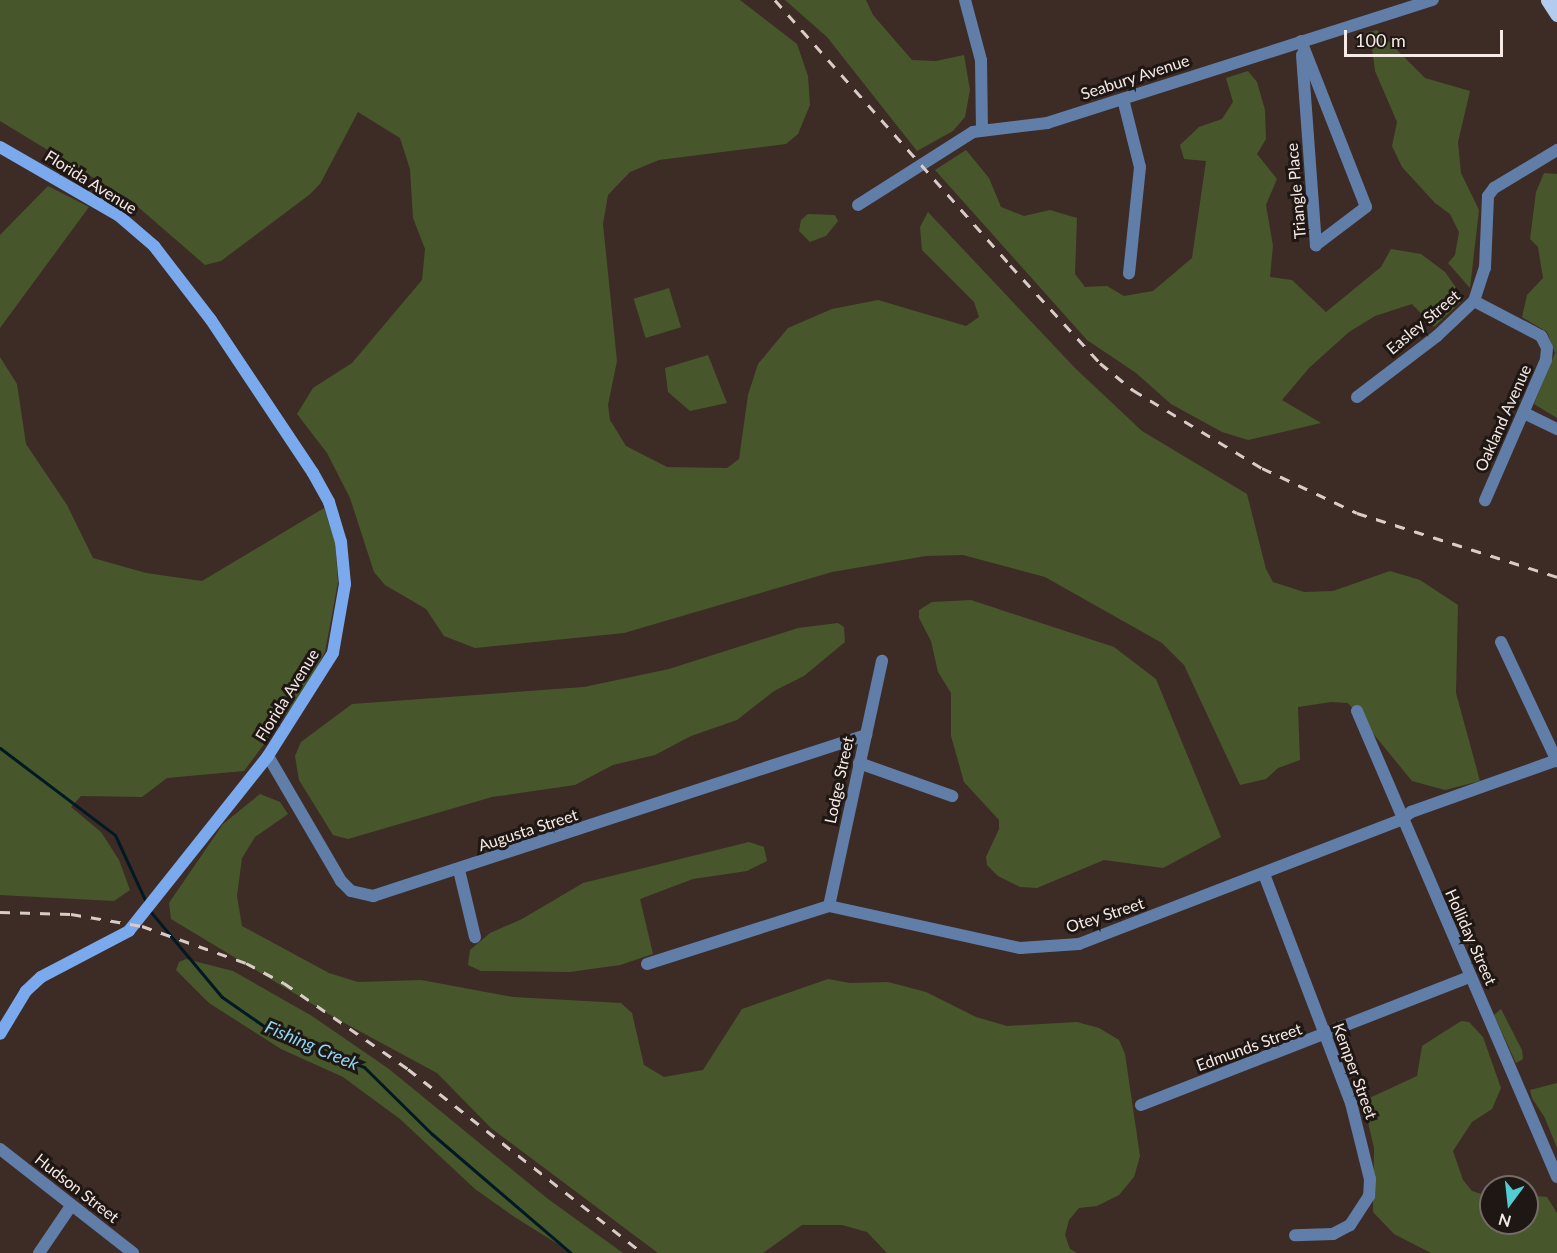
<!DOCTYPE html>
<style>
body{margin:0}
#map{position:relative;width:1557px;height:1253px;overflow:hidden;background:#3d2c26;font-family:Lato,sans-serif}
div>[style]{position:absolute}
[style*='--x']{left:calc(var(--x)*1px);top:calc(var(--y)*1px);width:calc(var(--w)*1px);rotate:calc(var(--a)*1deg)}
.green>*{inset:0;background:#48562b;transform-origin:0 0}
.stream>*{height:3px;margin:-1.5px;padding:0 1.5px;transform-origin:1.5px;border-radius:1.5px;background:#001923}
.minor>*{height:12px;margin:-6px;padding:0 6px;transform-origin:6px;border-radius:6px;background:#617ea9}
.secondary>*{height:12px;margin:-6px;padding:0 6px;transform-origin:6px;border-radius:6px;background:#7ba9ee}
.primary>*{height:15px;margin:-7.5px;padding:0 7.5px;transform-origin:7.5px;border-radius:7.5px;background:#b3cbee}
.rail>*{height:3px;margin-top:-1.5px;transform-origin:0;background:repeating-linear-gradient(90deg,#d9ccc8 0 10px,transparent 0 20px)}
span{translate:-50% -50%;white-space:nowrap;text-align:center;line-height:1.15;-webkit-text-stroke:6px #1e1714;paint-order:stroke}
.street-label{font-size:16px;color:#f6eae6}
.water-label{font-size:18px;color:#8fd8f3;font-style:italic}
.north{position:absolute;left:1479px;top:1175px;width:60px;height:60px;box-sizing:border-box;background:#1e1714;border:2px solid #746b68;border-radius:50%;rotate:195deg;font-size:16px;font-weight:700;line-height:24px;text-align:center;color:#f6eae6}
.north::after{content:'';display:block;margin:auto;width:21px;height:27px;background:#51ccd3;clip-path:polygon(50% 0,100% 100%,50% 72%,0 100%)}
.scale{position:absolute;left:1344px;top:30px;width:159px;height:27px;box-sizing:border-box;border:3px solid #f6eae6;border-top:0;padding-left:8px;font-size:18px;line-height:21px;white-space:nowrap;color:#f6eae6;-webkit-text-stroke:4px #1e1714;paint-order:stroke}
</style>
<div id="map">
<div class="green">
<div style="clip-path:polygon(0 0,740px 0,797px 44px,808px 76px,810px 105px,798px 134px,786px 144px,659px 160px,630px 172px,608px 195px,603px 224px,617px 361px,608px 405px,610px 420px,626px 446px,667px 467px,727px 468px,739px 459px,748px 395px,758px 364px,788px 328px,832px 309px,878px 300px,966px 326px,979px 317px,974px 302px,922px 250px,920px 227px,928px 212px,1075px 368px,1142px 431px,1247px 494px,1266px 569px,1273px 582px,1304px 592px,1333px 591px,1390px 571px,1420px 580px,1458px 605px,1456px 693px,1480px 781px,1445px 790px,1412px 781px,1348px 703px,1331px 702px,1298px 707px,1300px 760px,1278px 768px,1266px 779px,1240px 785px,1184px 665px,1162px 643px,1045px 577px,963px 555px,926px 556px,832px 572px,624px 633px,475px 648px,444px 636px,426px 609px,385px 585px,374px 572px,350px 498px,327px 453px,297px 414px,313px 388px,352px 363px,422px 280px,425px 249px,413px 218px,410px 169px,400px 138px,358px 112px,320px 184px,309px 195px,221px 261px,205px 265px,130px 200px,0 121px)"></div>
<div style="clip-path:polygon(785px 0,866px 0,873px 15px,912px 60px,936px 61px,964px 55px,970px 90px,965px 117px,953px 131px,917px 151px,827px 37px)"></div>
<div style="clip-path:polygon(1377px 30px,1425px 78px,1470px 91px,1458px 142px,1461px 173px,1479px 210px,1470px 288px,1448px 263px,1455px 255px,1459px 232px,1450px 214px,1435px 203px,1402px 167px,1392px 146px,1397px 122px,1375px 71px,1370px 32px)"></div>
<div style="clip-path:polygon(1248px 71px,1257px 82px,1265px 110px,1266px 139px,1257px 154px,1277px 179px,1266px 205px,1273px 246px,1270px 277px,1292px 280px,1326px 312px,1381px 267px,1391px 249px,1421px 254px,1445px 272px,1464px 299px,1434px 327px,1412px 304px,1375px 316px,1349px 332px,1309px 368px,1282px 400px,1321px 423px,1248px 440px,1222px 432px,1171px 404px,1136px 373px,1087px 340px,935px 170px,966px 150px,989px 178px,1001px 207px,1024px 216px,1050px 210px,1077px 218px,1075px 274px,1085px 287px,1107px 286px,1124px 296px,1153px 291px,1192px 258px,1206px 161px,1184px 159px,1180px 145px,1199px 127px,1222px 119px,1233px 102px,1226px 78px)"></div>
<div style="clip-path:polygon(1544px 173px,1557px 174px,1557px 418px,1534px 404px,1555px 353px,1547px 332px,1522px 317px,1527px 295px,1543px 278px,1538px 247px,1530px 239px,1536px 192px)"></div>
<div style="clip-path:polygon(48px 186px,89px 207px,0 328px,0 235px)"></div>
<div style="clip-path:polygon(808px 214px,835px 215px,838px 221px,826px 236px,810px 242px,799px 231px,801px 220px)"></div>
<div style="left:669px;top:288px;width:41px;height:37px;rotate:73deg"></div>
<div style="clip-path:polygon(708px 355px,727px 403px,690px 411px,668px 392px,665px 368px)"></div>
<div style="clip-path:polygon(0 357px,17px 384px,26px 444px,67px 505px,93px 558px,146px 573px,202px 581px,324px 508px,335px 541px,338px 582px,325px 652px,306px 688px,244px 771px,167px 778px,142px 797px,81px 796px,71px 807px,101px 832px,119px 860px,130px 890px,114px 901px,0 895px)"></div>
<div style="clip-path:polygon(971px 600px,1114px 647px,1156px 679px,1221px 837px,1163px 868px,1104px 860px,1037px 888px,1020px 887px,998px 876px,987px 865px,986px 857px,999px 829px,999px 820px,964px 782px,951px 736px,951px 693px,938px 672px,931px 641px,919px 618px,919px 610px,932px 602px)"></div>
<div style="clip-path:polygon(838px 623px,844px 627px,845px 642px,804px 676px,774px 691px,737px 720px,691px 736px,655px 755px,613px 765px,575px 785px,492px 797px,348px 839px,333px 835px,299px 780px,295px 756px,301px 742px,352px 704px,584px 687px,669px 669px,798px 628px)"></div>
<div style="clip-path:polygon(260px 794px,280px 802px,288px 814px,255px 837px,242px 858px,237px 896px,242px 926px,329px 973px,358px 982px,421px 980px,513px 997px,621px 1003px,632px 1013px,644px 1065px,664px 1077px,703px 1070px,742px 1009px,828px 979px,850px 983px,888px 982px,926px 992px,976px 1017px,1007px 1026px,1077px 1022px,1099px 1028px,1119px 1040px,1125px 1054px,1140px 1156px,1134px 1177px,1119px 1195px,1097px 1206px,1079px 1208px,1069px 1220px,1065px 1235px,1070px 1249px,1077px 1253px,887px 1253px,867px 1232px,842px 1225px,802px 1225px,763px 1253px,658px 1253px,491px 1128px,437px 1073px,337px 1019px,171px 919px,169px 903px,223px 824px)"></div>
<div style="clip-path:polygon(749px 842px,764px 847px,767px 861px,747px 871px,693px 879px,640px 899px,653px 954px,620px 965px,570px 972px,481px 971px,468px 965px,470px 950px,490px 933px,522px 919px,583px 883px)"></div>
<div style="clip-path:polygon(186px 959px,233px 971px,312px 1016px,389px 1069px,548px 1199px,623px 1253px,572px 1253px,513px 1216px,475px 1189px,400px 1119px,343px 1077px,281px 1049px,209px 1003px,176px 970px,179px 962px)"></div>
<div style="clip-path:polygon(1501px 1009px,1522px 1050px,1523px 1059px,1516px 1063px,1494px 1015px)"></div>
<div style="clip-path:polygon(1461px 1021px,1469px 1022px,1483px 1037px,1501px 1088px,1492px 1109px,1472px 1122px,1453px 1151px,1463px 1180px,1472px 1191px,1491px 1197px,1491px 1223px,1527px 1223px,1527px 1195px,1547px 1197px,1557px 1213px,1557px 1253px,1431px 1253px,1394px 1234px,1373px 1212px,1374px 1148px,1363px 1101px,1417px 1076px,1422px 1046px)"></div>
<div style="clip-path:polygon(1557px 1083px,1557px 1148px,1545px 1118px,1532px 1098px,1530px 1090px)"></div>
</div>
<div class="stream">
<div style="--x:0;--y:748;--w:144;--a:37.1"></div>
<div style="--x:115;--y:835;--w:74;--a:65.2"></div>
<div style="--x:150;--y:911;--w:112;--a:50.1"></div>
<div style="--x:222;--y:997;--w:60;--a:34.8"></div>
<div style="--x:271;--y:1031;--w:100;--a:21.2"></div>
<div style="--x:364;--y:1067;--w:95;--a:44.6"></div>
<div style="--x:432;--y:1134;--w:183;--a:40.6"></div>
</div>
<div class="minor">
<div style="--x:965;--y:0;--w:62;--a:75.1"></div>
<div style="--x:981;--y:60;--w:70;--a:89.2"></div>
<div style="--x:1301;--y:41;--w:178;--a:68.6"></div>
<div style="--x:1366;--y:207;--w:63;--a:142.8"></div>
<div style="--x:1302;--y:55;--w:191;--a:85.8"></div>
<div style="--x:1123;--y:99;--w:70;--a:76"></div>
<div style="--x:1140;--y:167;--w:107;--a:95.9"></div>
<div style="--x:858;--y:205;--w:136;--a:-32.4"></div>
<div style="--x:973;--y:132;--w:75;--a:-6.9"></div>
<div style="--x:1047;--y:123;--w:405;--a:-17.7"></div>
<div style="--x:1474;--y:301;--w:76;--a:27.6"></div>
<div style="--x:1541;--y:336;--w:13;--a:63"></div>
<div style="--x:1547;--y:348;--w:12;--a:95"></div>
<div style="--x:1546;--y:360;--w:153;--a:113.5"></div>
<div style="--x:1357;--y:397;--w:101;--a:-37.3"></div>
<div style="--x:1437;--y:336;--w:51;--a:-43.4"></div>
<div style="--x:1474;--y:301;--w:35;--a:-72"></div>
<div style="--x:1485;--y:268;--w:72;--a:-87.6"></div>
<div style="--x:1488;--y:196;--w:10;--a:-53"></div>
<div style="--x:1494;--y:188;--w:74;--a:-31.1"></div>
<div style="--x:1524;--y:413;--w:37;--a:26"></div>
<div style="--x:1501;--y:642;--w:132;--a:64.8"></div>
<div style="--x:1357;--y:711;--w:507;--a:66.77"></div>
<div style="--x:268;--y:756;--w:145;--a:59.7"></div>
<div style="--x:341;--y:881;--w:14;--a:45"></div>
<div style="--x:351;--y:891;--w:23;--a:13"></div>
<div style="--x:373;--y:896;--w:519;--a:-18.09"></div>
<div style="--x:859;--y:763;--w:99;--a:19.5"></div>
<div style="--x:459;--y:870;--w:69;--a:76.6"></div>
<div style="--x:1264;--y:874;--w:245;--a:69.2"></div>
<div style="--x:1351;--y:1103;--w:78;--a:76"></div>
<div style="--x:1370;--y:1179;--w:17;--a:93"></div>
<div style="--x:1369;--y:1196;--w:35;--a:123"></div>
<div style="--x:1350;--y:1225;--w:19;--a:152"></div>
<div style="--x:1333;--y:1234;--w:38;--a:178"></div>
<div style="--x:829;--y:906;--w:251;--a:-77.8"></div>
<div style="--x:647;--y:964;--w:191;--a:-17.7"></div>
<div style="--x:829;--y:906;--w:196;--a:12.4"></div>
<div style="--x:1020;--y:948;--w:59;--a:-3.9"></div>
<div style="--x:1079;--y:944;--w:345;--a:-21.1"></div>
<div style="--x:1401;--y:820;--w:13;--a:-39"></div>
<div style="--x:1411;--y:812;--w:155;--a:-19.6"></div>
<div style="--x:1141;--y:1105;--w:352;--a:-21.3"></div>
<div style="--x:0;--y:1149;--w:169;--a:38"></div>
<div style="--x:39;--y:1253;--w:57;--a:-55.8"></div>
</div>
<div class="secondary">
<div style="--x:0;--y:147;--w:136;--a:30"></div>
<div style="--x:118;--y:215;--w:48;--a:40.7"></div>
<div style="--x:154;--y:246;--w:93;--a:52.4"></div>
<div style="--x:211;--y:320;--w:184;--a:56.3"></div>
<div style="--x:313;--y:473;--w:33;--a:61"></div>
<div style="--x:329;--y:502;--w:42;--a:73.3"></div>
<div style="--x:341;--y:542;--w:42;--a:84.6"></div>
<div style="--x:345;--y:584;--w:70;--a:99.9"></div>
<div style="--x:333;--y:653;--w:122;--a:122.3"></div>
<div style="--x:268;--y:756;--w:223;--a:128.5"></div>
<div style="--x:129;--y:931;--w:99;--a:152.4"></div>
<div style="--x:41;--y:977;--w:21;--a:137"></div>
<div style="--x:26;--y:991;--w:50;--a:121.2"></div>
</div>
<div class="primary">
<div style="--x:1548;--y:0;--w:17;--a:57"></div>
</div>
<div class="rail">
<div style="--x:775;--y:0;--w:354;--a:48.4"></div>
<div style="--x:1010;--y:265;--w:133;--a:47.4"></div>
<div style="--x:1100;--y:363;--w:43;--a:39.3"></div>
<div style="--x:1133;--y:390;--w:151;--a:31.2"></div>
<div style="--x:1262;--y:468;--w:105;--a:25.3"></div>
<div style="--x:1357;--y:513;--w:210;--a:17.7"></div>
<div style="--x:0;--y:912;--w:71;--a:1.6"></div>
<div style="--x:71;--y:914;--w:72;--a:9.6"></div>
<div style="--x:142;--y:926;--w:110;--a:19.6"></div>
<div style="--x:246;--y:963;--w:43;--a:27.8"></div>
<div style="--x:284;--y:983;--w:151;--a:34.7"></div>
<div style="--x:408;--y:1069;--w:298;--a:38.1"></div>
</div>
<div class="street-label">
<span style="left:1135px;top:77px;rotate:-18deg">Seabury Avenue</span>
<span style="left:91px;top:182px;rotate:32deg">Florida Avenue</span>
<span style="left:1296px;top:191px;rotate:-95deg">Triangle Place</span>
<span style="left:1423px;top:322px;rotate:-40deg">Easley Street</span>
<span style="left:1503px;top:418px;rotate:-66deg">Oakland Avenue</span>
<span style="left:287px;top:695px;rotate:-58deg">Florida Avenue</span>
<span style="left:839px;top:780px;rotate:-78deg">Lodge Street</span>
<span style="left:528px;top:830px;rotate:-18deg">Augusta Street</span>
<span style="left:1105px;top:915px;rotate:-18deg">Otey Street</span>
<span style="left:1471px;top:937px;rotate:66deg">Holliday Street</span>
<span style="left:1249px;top:1047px;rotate:-20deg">Edmunds Street</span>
<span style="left:1355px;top:1071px;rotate:70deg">Kemper Street</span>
<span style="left:77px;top:1188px;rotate:38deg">Hudson Street</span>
</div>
<div class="water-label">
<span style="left:312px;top:1045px;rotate:23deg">Fishing Creek</span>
</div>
<div class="north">N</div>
<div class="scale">100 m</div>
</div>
